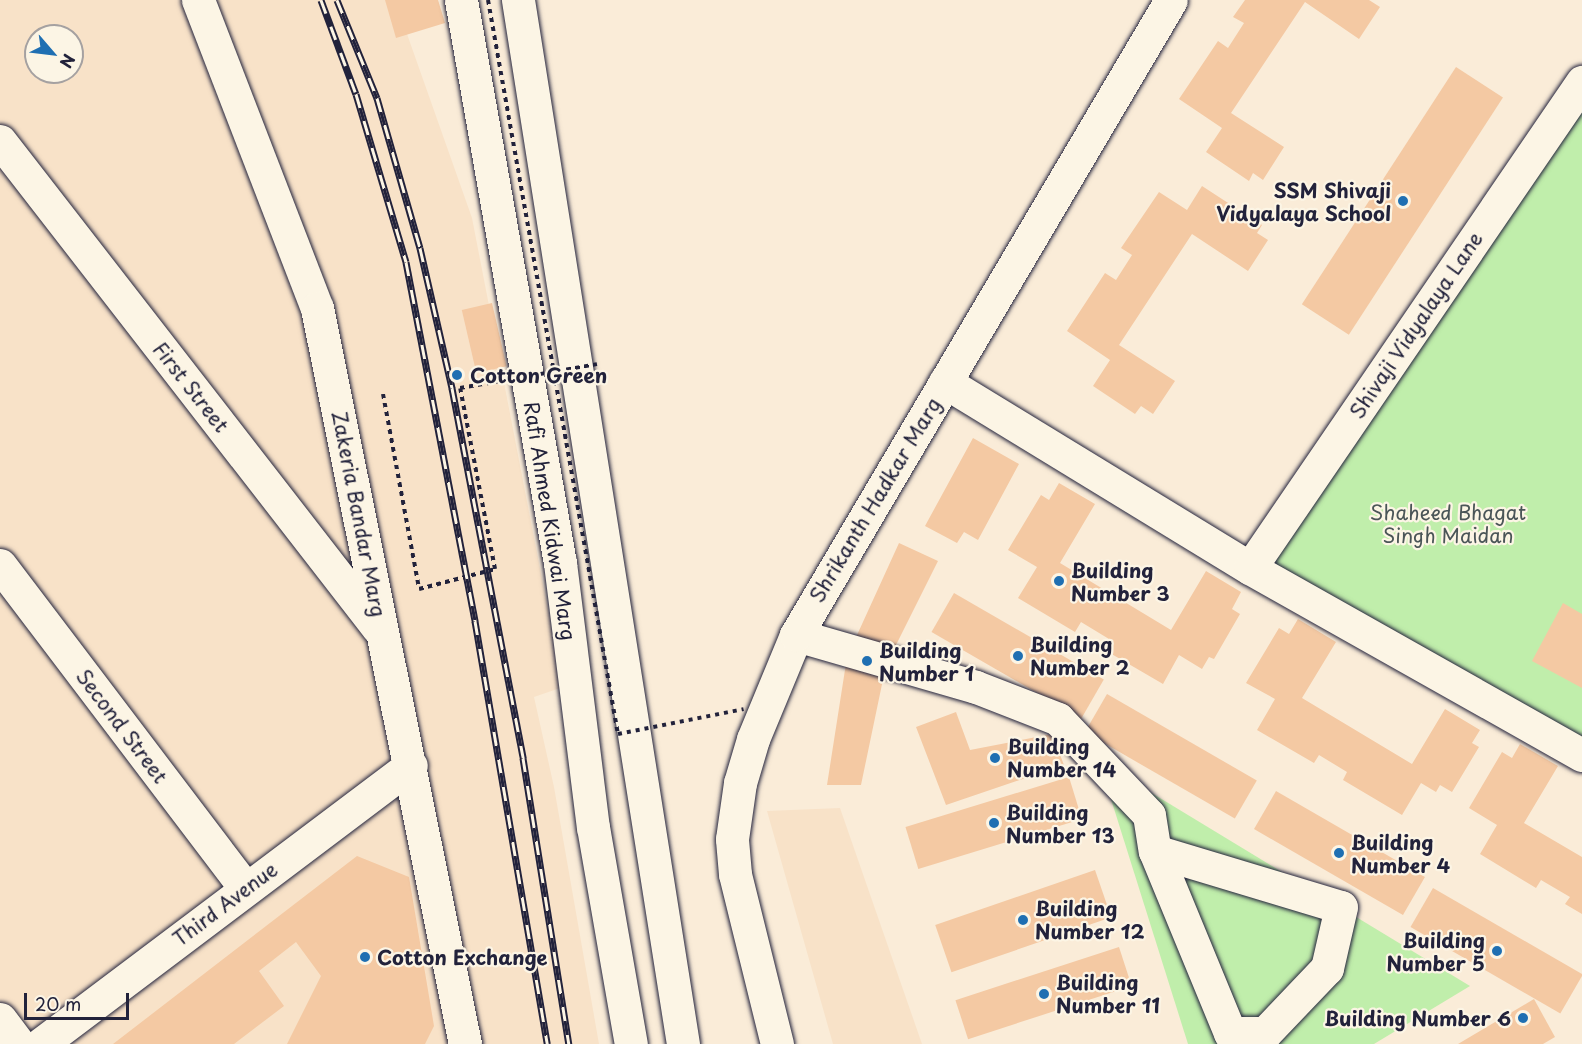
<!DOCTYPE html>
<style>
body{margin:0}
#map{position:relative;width:1582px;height:1044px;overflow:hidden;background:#faecd8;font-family:"Playpen Sans",sans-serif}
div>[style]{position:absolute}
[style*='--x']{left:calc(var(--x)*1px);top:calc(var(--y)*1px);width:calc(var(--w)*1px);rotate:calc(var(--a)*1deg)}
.built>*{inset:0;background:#f8e2c8}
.green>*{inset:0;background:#c0eeab}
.building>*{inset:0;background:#f4c9a3;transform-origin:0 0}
.path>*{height:4px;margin-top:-2px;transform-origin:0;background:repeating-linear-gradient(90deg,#22223b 0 4.5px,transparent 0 9px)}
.roads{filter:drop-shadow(0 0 2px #22223b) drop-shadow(0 0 2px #22223b)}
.minor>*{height:33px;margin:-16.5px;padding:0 16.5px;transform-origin:16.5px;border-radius:16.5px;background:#fcf5e5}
.major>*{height:33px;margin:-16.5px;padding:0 16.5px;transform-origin:16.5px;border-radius:16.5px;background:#fcf5e5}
.rail>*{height:7px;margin-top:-3.5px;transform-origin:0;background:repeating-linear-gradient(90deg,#fcf5e5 0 14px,#22223b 0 28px);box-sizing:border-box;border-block:2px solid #22223b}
.path-bridge>*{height:4px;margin-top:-2px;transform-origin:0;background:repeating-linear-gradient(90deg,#22223b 0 4.5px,transparent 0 9px)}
.dots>*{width:16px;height:16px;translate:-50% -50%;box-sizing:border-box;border:3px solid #fcf5e5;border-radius:50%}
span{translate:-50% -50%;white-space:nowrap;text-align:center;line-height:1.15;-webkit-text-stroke:4.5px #fcf5e5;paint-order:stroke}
.poi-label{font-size:20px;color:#22223b;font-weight:700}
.right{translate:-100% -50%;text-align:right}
.left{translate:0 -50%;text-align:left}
.street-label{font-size:20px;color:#22223b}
.park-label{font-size:20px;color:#4a5557}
.north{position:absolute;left:24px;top:24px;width:60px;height:60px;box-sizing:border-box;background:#fcf5e5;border:2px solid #a5a1a1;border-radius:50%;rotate:118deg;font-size:16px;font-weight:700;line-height:24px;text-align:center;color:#22223b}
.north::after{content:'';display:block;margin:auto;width:21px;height:27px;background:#1f6fb2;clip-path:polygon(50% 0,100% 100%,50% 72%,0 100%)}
.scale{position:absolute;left:24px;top:993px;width:105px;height:27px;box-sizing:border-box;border:3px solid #22223b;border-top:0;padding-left:8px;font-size:18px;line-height:21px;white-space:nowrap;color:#22223b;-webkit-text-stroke:4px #fcf5e5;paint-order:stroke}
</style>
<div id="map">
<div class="built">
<div style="clip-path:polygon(evenodd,0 0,395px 0,472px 218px,563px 687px,534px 697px,554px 787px,599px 1044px,0 1044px,0 0,36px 36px,72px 36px,72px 72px,36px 72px,36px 36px)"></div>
<div style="clip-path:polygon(840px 808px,922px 1044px,833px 1044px,767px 811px)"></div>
</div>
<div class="green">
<div style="clip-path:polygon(1582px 92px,1582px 759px,1258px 566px)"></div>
<div style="clip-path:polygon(1099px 761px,1470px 986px,1374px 1044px,1188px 1044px)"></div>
</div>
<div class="building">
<div style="clip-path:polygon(385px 0,438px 0,445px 23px,396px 38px)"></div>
<div style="clip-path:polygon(1245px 0,1369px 0,1380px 7px,1359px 39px,1305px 2px,1231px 113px,1284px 147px,1263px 180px,1253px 173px,1249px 181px,1206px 152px,1222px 128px,1179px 99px,1218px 41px,1228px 48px,1244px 23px,1233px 17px)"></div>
<div style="left:1456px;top:67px;width:56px;height:283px;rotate:33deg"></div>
<div style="clip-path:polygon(1202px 186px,1262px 225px,1257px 233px,1268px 240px,1248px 271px,1192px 234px,1119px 345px,1175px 381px,1153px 414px,1141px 406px,1135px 414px,1093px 386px,1110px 360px,1067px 331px,1105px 273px,1116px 280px,1132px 255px,1121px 248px,1159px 192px,1187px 210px)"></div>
<div style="left:492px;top:303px;width:65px;height:31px;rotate:77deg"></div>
<div style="clip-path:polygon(973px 438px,1019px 464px,978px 540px,964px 532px,957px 543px,925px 526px)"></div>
<div style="clip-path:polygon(1059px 483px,1095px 504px,1060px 563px,1171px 630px,1206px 571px,1241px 592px,1232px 609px,1240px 614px,1214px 659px,1209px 657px,1202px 669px,1179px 655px,1163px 684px,1103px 649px,1109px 639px,1081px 622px,1075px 632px,1018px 598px,1037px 567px,1008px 550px,1041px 495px,1049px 500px)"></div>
<div style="clip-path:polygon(899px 543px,938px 561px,886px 665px,861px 785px,827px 785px,847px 657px)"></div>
<div style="left:954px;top:593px;width:173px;height:45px;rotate:30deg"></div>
<div style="clip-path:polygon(1563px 603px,1582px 614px,1582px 688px,1532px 661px)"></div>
<div style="clip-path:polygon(1298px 619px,1336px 642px,1302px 698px,1412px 764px,1445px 709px,1480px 730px,1472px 743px,1479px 747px,1452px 792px,1440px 785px,1436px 792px,1421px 783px,1402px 815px,1343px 780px,1347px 772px,1319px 755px,1314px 763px,1257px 730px,1275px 699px,1246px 683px,1279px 628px,1289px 634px)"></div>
<div style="left:1107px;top:694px;width:173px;height:44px;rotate:30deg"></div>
<div style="clip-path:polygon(956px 712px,970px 750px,1052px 734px,1064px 765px,946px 805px,916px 727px)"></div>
<div style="clip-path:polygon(1520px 744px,1558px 766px,1524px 823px,1582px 857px,1582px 914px,1565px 904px,1570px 897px,1541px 880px,1536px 888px,1480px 854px,1497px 825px,1469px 808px,1502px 752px,1512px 758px)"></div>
<div style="left:1069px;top:777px;width:44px;height:171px;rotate:73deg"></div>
<div style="left:1276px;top:791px;width:172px;height:44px;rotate:30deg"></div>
<div style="clip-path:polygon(357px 856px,409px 877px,434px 1026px,425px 1044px,287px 1044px,321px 976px,296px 942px,259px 971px,284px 1006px,234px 1044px,113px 1044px)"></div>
<div style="left:1095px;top:870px;width:50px;height:169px;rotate:71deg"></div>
<div style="left:1433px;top:888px;width:173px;height:45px;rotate:30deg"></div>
<div style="left:1119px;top:947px;width:41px;height:172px;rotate:72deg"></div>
<div style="clip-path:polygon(1534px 999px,1555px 1037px,1543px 1044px,1458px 1044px)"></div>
</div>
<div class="path">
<div style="--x:383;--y:394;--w:198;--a:79.5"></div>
<div style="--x:419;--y:589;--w:79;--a:-14.7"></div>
<div style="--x:495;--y:569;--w:184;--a:-100.9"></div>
</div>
<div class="roads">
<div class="minor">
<div style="--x:198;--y:0;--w:330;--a:68.9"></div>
<div style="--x:317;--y:308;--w:751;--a:78.63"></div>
<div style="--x:0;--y:141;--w:616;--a:52.18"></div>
<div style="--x:945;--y:382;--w:357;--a:31.4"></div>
<div style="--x:1250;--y:568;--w:381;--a:29.4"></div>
<div style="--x:0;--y:565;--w:405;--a:52.8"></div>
<div style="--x:1250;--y:568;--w:589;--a:-55.66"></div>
<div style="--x:796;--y:635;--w:187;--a:16.1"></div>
<div style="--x:976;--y:687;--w:88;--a:21.3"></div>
<div style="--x:1058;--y:719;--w:132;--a:46.5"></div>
<div style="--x:1149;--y:815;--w:36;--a:81"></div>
<div style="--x:1155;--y:851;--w:194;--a:16.8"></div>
<div style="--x:1341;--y:907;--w:63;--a:102.9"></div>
<div style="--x:1327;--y:968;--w:90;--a:133.6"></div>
<div style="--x:1265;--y:1033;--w:35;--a:180"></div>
<div style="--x:1230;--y:1033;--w:197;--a:-112.4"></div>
<div style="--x:0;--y:1019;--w:31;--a:53"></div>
<div style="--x:41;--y:1044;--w:463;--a:-37"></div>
</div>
<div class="major">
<div style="--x:461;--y:0;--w:572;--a:80.03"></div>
<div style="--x:560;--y:563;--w:266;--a:82.9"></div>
<div style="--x:593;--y:827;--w:220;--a:80.1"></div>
<div style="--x:518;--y:0;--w:1057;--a:81.02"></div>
<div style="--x:777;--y:1044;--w:175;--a:-103.9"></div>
<div style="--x:735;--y:874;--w:35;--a:-95"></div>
<div style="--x:732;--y:839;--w:57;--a:-81.9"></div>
<div style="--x:740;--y:783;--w:46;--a:-73.5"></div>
<div style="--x:753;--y:739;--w:113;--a:-67.5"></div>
<div style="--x:796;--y:635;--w:737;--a:-59.44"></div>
</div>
</div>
<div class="rail">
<div style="--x:321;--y:0;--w:100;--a:69.6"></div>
<div style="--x:356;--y:94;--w:175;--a:73.4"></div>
<div style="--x:406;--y:262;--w:366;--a:79.1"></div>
<div style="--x:475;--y:621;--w:429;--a:80.3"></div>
<div style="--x:337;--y:0;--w:106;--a:67.8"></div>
<div style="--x:377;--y:98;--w:156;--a:74"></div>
<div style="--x:420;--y:248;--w:144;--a:77.1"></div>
<div style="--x:452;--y:388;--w:377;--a:79.1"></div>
<div style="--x:523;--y:758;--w:290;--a:80.9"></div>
</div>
<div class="path-bridge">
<div style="--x:488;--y:0;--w:745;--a:79.96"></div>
<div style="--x:618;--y:734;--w:128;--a:-11.2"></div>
<div style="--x:460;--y:388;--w:139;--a:-9.9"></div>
</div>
<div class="dots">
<div style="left:1403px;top:201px;background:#1f6fb2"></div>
<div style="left:457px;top:375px;background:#1f6fb2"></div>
<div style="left:1059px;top:581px;background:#1f6fb2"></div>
<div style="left:1018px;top:656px;background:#1f6fb2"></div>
<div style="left:867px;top:661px;background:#1f6fb2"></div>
<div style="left:995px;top:758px;background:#1f6fb2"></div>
<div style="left:994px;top:823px;background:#1f6fb2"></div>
<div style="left:1339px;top:853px;background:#1f6fb2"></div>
<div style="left:1023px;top:920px;background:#1f6fb2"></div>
<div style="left:1497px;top:951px;background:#1f6fb2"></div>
<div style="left:365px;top:957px;background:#1f6fb2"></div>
<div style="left:1044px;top:994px;background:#1f6fb2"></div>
<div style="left:1523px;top:1018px;background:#1f6fb2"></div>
</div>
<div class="poi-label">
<span class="right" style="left:1391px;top:202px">SSM Shivaji<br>Vidyalaya School</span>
<span class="left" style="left:470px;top:375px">Cotton Green</span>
<span class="left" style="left:1071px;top:582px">Building<br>Number 3</span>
<span class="left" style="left:1030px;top:656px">Building<br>Number 2</span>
<span class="left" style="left:879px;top:662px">Building<br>Number 1</span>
<span class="left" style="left:1007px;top:758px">Building<br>Number 14</span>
<span class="left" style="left:1006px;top:824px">Building<br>Number 13</span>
<span class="left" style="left:1351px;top:854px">Building<br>Number 4</span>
<span class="left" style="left:1035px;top:920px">Building<br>Number 12</span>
<span class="right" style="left:1485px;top:952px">Building<br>Number 5</span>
<span class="left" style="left:377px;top:957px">Cotton Exchange</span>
<span class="left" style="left:1056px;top:994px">Building<br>Number 11</span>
<span class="right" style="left:1511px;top:1018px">Building Number 6</span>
</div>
<div class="street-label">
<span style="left:1416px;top:325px;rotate:-56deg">Shivaji Vidyalaya Lane</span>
<span style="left:191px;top:387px;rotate:52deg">First Street</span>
<span style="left:875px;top:500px;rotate:-59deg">Shrikanth Hadkar Marg</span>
<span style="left:359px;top:514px;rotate:79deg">Zakeria Bandar Marg</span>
<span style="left:550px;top:521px;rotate:81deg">Rafi Ahmed Kidwai Marg</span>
<span style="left:122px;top:726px;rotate:53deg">Second Street</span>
<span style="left:225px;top:904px;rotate:-37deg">Third Avenue</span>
</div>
<div class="park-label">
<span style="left:1448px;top:524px">Shaheed Bhagat<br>Singh Maidan</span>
</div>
<div class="north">N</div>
<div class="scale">20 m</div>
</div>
